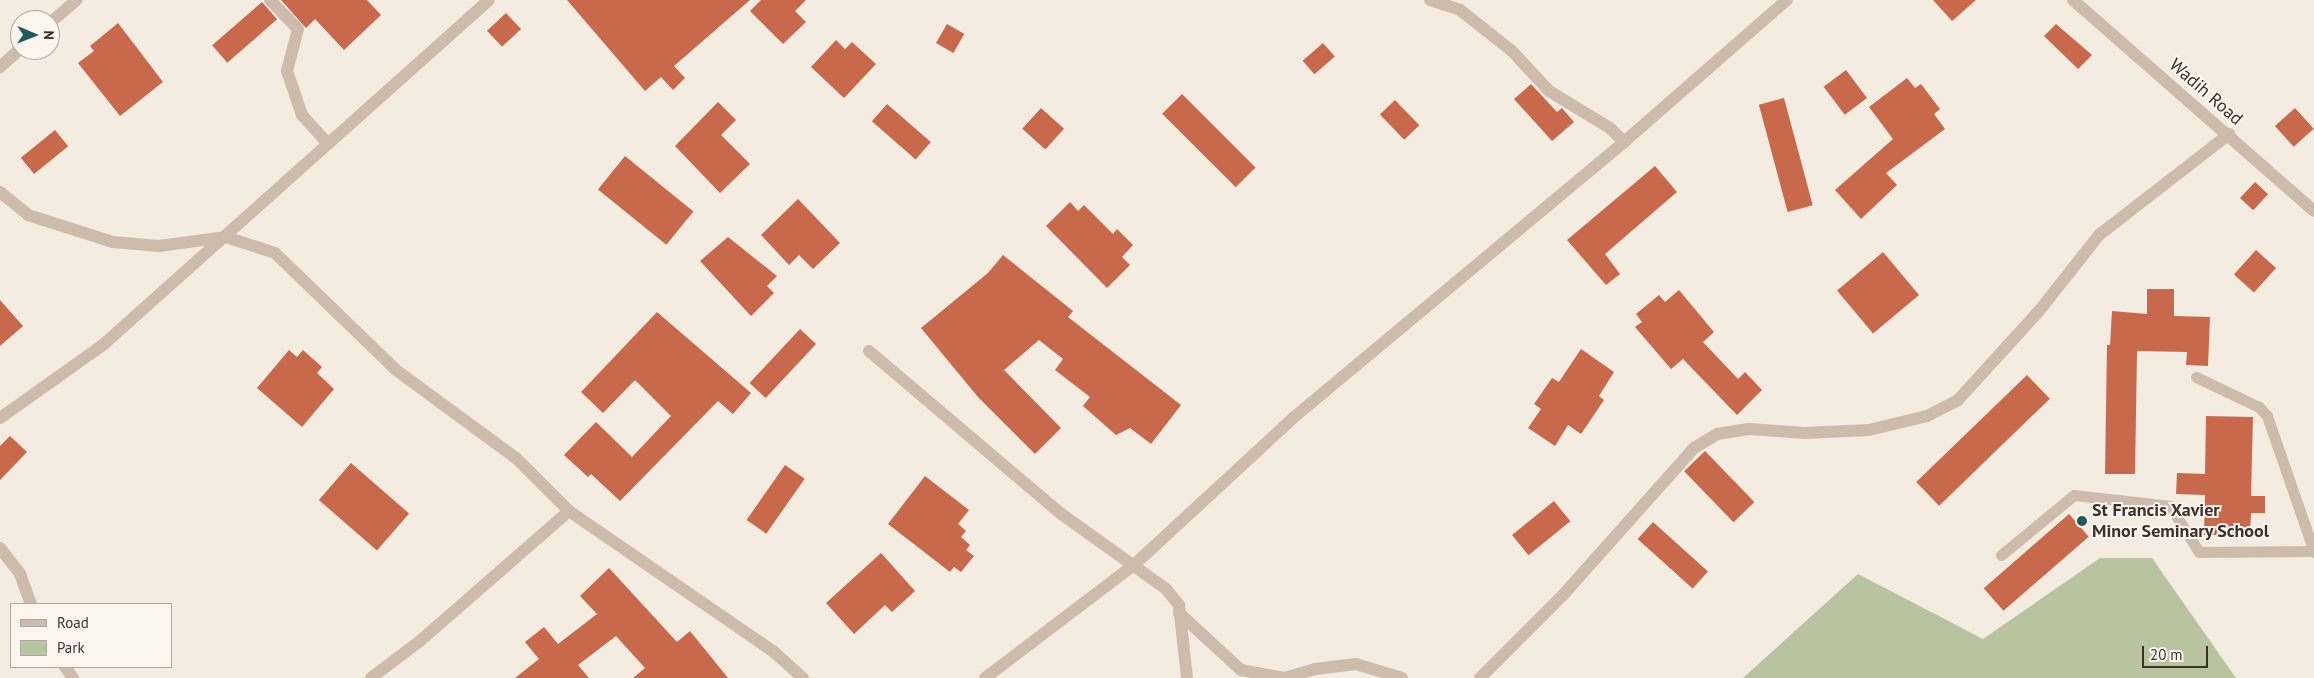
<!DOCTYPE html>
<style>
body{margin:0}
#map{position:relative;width:2314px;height:678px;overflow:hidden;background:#f4ebe1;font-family:"PT Sans",sans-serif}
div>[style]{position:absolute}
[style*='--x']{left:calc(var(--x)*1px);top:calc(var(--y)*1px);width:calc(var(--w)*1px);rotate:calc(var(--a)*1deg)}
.green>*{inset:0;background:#b8c4a0}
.building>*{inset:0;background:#c8694b;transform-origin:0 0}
.service>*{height:11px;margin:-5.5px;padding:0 5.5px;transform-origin:5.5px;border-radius:5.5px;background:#cdbbac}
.minor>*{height:12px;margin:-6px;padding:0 6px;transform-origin:6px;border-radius:6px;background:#cdbbac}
.tertiary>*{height:12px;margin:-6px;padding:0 6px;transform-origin:6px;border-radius:6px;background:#cdbbac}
.dots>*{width:14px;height:14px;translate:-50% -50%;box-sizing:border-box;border:2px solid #fbf5ee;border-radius:50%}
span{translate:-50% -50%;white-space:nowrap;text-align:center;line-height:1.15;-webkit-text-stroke:4px #fbf5ee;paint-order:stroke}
.street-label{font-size:18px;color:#3b302b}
.poi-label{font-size:18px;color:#3b302b;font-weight:700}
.left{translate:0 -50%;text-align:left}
.legend{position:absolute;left:10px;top:603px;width:162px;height:65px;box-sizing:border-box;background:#fbf5ee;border:1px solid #aea6a0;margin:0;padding:6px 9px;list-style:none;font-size:15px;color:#3b302b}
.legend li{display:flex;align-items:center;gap:10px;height:25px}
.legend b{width:25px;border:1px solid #aea6a0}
.north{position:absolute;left:10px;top:10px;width:50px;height:50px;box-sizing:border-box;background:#fbf5ee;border:1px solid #aea6a0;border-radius:50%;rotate:91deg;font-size:14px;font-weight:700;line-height:20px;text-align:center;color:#3b302b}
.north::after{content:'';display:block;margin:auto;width:18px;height:22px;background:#1f5a5e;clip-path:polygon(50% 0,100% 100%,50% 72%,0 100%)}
.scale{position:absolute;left:2142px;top:646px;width:66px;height:22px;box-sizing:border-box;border:2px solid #3b302b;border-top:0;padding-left:6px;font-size:15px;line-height:18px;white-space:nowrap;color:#3b302b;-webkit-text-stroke:4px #fbf5ee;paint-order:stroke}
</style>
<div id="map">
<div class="green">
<div style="clip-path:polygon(2100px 558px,2152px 558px,2236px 678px,1743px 678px,1858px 574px,1983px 639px)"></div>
</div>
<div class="building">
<div style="clip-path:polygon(281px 0,367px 0,381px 15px,344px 50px,315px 19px,306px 28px)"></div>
<div style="clip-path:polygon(567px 0,750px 0,674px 66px,685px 78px,673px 90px,661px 77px,645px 91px)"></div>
<div style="clip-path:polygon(761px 0,806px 0,795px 11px,806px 22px,783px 44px,750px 11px)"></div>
<div style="clip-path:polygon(1933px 0,1976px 0,1952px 21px)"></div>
<div style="left:262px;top:2px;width:23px;height:66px;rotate:49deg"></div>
<div style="left:506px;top:13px;width:22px;height:26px;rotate:47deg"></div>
<div style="clip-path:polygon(118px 23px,163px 82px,120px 116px,78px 63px,94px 51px,90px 46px)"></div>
<div style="left:947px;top:24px;width:20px;height:22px;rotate:30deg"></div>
<div style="clip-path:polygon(2056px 24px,2092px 55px,2078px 69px,2044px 36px)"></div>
<div style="clip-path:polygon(836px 40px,845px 49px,852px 42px,876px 64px,844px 98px,811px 67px)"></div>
<div style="left:1323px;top:43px;width:18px;height:27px;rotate:49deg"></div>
<div style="left:1846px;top:70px;width:35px;height:28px;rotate:53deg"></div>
<div style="clip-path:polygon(1907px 78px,1915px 88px,1921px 84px,1940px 109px,1934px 114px,1945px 129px,1886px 173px,1897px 185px,1861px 219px,1835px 190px,1893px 139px,1869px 107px)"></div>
<div style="clip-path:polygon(1531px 84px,1557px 112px,1562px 108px,1574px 122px,1552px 141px,1514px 99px)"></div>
<div style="left:1182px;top:94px;width:104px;height:28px;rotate:45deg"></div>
<div style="left:1784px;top:98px;width:111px;height:26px;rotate:75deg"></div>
<div style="left:1395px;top:100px;width:35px;height:21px;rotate:46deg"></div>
<div style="clip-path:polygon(718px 102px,736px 120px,721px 135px,750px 164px,720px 193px,675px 146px)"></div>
<div style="left:887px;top:104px;width:58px;height:23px;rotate:41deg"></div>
<div style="left:1041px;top:108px;width:31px;height:28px;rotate:42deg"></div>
<div style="left:2295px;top:108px;width:28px;height:27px;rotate:48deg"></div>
<div style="left:55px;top:130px;width:21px;height:44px;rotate:51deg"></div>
<div style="left:625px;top:156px;width:88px;height:43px;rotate:39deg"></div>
<div style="clip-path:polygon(1655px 166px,1677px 192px,1605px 254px,1620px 274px,1606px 285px,1567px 240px)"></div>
<div style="left:2255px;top:182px;width:18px;height:22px;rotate:43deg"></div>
<div style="clip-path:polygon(798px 199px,840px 243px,813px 269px,799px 255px,789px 265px,761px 235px)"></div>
<div style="clip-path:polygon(1070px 202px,1078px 211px,1084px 205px,1113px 234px,1117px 229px,1133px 245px,1122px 257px,1130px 265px,1107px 288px,1046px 226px)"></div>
<div style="clip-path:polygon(728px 237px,777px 276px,767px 286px,774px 293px,751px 316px,700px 261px)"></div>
<div style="left:2256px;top:250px;width:27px;height:33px;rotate:42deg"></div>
<div style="left:1883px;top:252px;width:56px;height:60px;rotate:50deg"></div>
<div style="clip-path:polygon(1003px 255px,1073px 311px,1068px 317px,1181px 405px,1151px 444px,1130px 428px,1116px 435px,1083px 406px,1090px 397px,1055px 370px,1063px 359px,1039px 340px,1004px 370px,1061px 428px,1035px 454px,978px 397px,921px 328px,988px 273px)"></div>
<div style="clip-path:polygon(2147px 289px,2174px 289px,2174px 316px,2210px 317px,2208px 366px,2186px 365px,2187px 352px,2137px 351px,2135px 474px,2105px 474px,2107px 345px,2110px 345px,2112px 311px,2147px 314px)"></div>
<div style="clip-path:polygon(1679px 290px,1714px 332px,1703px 342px,1738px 379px,1745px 372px,1762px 390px,1737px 415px,1683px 359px,1671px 369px,1635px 327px,1642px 322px,1636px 314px,1659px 295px,1665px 302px)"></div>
<div style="clip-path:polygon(0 300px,23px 326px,0 346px)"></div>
<div style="clip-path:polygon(657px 312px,751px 393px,733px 414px,718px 401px,620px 501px,591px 474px,588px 477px,564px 455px,596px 422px,632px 457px,671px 416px,635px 380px,603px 413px,581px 392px)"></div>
<div style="left:800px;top:329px;width:22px;height:74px;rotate:43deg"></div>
<div style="clip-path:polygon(1581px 349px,1614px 372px,1599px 396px,1604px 400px,1581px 434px,1568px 425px,1555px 446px,1528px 428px,1541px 409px,1534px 404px,1552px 378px,1559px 382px)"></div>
<div style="clip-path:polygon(289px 350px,297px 357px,303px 350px,322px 367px,317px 373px,334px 389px,302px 427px,257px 388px)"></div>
<div style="left:2027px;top:375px;width:33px;height:154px;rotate:46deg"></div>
<div style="clip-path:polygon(2206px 416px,2253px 417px,2251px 496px,2265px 496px,2265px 513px,2251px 513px,2250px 535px,2204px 535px,2205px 495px,2176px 494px,2177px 473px,2205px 474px)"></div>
<div style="clip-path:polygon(10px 436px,27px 452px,0 480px,0 446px)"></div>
<div style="left:1705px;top:451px;width:71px;height:29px;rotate:46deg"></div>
<div style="left:351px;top:463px;width:77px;height:49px;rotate:41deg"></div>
<div style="left:785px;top:465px;width:24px;height:67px;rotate:35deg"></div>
<div style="clip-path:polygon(925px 476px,969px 510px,958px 524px,966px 531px,961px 537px,970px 545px,966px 550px,974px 556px,961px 572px,954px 567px,950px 572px,888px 524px)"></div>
<div style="left:1554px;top:501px;width:26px;height:54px;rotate:51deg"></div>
<div style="left:2069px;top:514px;width:30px;height:113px;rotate:49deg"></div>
<div style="left:1653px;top:522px;width:74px;height:23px;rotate:42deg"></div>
<div style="clip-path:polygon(881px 553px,915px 591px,892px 612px,885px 605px,854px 634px,826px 603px)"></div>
<div style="clip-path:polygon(609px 568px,677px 642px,690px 631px,728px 678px,633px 678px,645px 668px,616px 636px,578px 665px,589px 678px,515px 678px,539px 659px,525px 642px,544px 627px,558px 644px,597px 614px,580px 596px)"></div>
</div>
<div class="service">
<div style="--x:2196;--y:377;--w:70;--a:25.5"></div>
<div style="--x:2259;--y:407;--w:12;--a:48"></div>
<div style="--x:2267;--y:416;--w:144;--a:70.9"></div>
<div style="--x:2001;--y:555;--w:94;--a:-39.4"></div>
<div style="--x:2074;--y:495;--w:97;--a:6.5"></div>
<div style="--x:2170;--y:506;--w:54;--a:57.8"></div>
<div style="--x:2199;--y:552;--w:113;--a:-0.5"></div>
</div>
<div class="minor">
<div style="--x:270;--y:0;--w:40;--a:46"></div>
<div style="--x:298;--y:29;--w:43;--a:104.7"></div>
<div style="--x:287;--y:71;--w:46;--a:71.2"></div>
<div style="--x:302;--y:115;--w:38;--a:48"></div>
<div style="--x:1430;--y:0;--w:32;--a:18"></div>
<div style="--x:1460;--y:10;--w:66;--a:38.3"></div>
<div style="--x:1512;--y:51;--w:54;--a:47.2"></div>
<div style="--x:1549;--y:91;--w:71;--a:31.2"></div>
<div style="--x:1610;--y:128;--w:20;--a:45"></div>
<div style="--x:50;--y:23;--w:35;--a:-41"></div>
<div style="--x:0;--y:67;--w:27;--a:-42"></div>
<div style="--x:0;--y:192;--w:36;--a:39"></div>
<div style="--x:28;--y:215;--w:89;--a:17.6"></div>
<div style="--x:113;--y:242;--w:46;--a:5"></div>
<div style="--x:159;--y:246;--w:68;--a:-7.7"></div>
<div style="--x:226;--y:237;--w:52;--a:18.1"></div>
<div style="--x:275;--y:253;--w:168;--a:44"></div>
<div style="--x:396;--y:370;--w:149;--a:36.3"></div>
<div style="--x:516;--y:458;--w:75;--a:45"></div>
<div style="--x:569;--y:511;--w:249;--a:34.5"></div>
<div style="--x:774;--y:652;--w:39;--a:42"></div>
<div style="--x:869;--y:351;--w:250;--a:40.3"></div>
<div style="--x:1060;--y:513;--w:130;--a:35.6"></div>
<div style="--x:1166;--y:589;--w:21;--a:51"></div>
<div style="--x:1179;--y:605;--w:73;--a:83.7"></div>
<div style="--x:0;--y:418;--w:128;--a:-35.4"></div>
<div style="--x:104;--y:344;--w:516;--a:-41.78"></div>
<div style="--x:0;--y:548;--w:33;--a:52"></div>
<div style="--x:20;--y:574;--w:32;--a:70"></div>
<div style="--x:1179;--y:613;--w:84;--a:42.6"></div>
<div style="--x:1241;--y:670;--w:44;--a:10.5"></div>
<div style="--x:1284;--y:678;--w:32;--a:-16"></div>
<div style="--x:1315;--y:669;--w:41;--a:-7"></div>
<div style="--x:1356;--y:664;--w:48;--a:16.9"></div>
<div style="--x:65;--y:667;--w:14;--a:54"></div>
<div style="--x:371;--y:678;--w:61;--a:-37.1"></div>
<div style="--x:420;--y:641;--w:198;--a:-41.1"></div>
<div style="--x:985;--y:678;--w:188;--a:-37.2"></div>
<div style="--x:1135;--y:564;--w:215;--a:-42.7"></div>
<div style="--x:1293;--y:418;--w:431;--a:-39.8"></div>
<div style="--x:1624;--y:142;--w:216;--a:-41.1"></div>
<div style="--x:1480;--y:678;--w:117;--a:-45"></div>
<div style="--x:1563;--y:595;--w:197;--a:-48.3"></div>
<div style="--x:1694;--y:448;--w:27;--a:-31"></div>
<div style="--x:1717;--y:434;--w:32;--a:-9"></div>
<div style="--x:1749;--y:429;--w:56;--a:4.1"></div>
<div style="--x:1805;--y:433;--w:64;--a:-2.7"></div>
<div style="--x:1869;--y:430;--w:60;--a:-13.6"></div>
<div style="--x:1927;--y:416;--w:35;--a:-27"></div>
<div style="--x:1958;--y:400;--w:120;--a:-47.7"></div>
<div style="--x:2039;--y:311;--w:97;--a:-51.7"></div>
<div style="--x:2099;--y:235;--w:165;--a:-37.8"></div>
</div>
<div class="tertiary">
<div style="--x:2073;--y:0;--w:320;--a:41.2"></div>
</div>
<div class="dots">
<div style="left:2082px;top:521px;background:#1f5a5e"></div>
</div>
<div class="street-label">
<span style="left:2206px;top:92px;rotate:41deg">Wadih Road</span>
</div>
<div class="poi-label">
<span class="left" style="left:2092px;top:521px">St Francis Xavier<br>Minor Seminary School</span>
</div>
<ul class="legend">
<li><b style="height:6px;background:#cdbbac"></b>Road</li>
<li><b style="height:14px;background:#b8c4a0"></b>Park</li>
</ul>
<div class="north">N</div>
<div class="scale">20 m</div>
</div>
